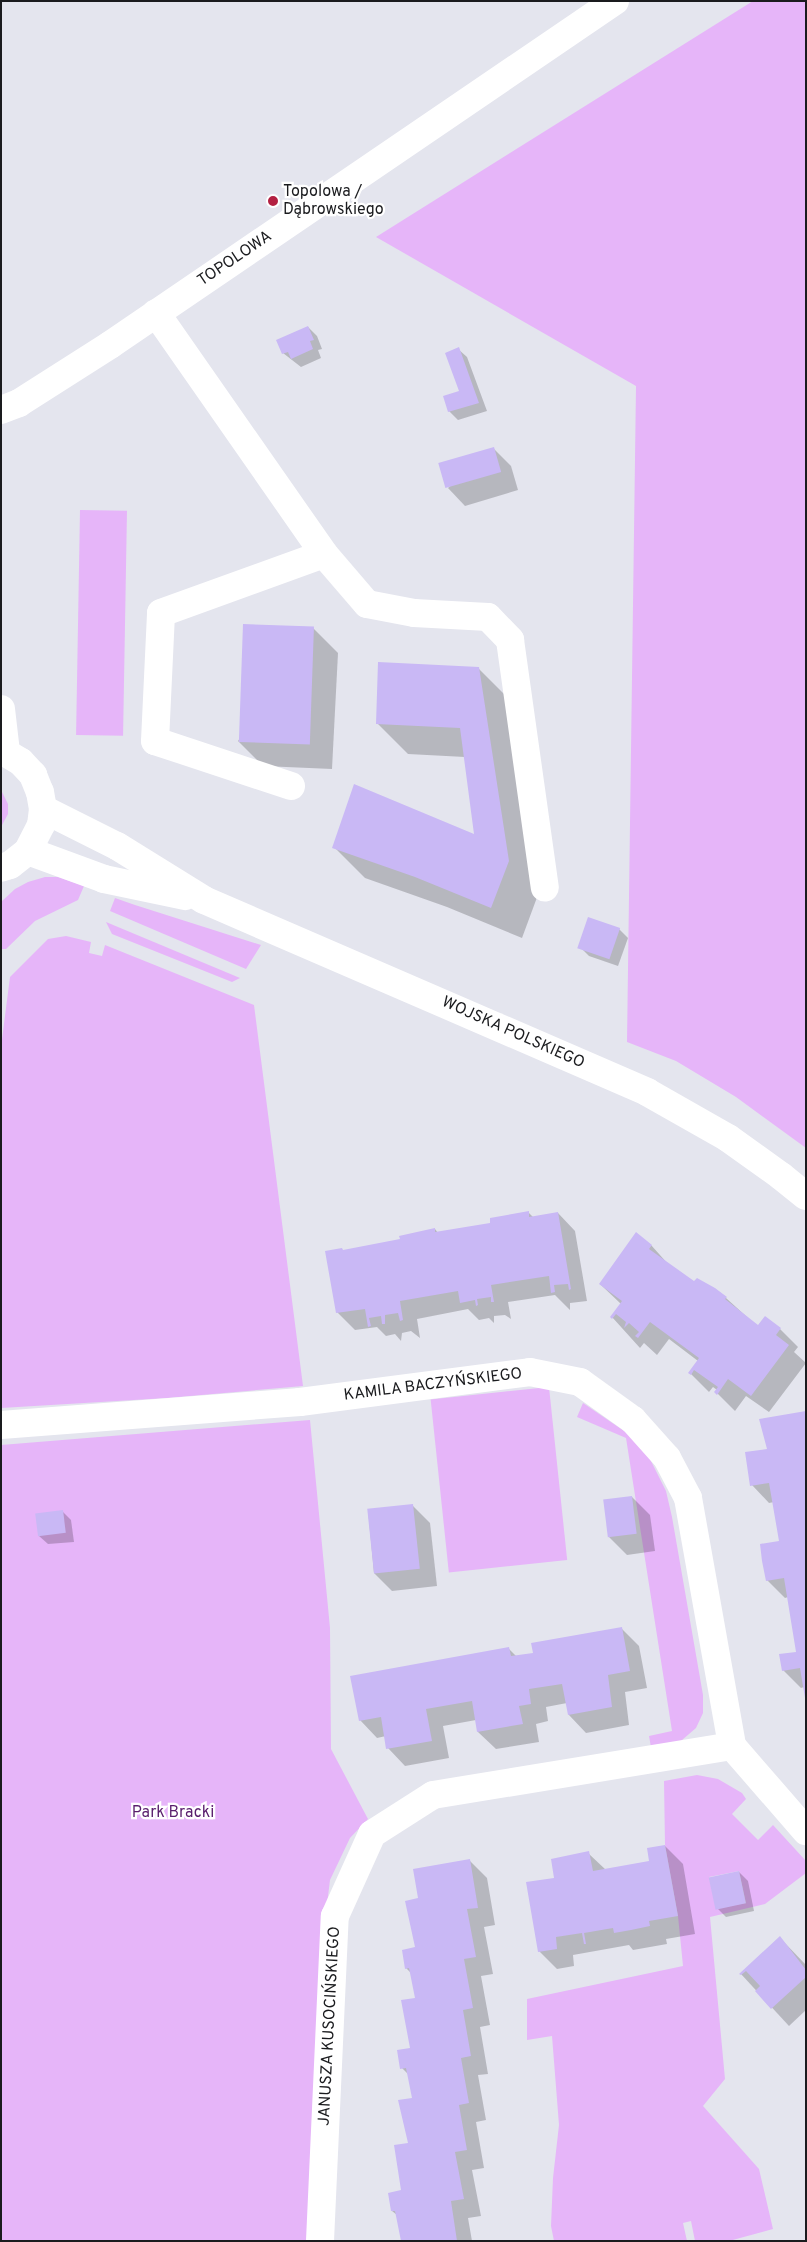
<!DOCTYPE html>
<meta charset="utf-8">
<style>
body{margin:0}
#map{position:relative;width:807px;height:2242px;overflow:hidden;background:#e4e5ee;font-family:Overpass,sans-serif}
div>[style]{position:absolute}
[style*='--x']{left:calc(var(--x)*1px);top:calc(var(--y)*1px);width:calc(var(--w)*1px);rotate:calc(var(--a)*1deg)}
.green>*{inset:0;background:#e6b5f9;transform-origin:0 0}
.shadow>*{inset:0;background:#0003}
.building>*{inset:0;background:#c9b8f5;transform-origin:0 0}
.minor>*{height:28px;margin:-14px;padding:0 14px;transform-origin:14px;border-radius:14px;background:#fff}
.tertiary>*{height:28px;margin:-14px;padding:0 14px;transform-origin:14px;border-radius:14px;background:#fff}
.dots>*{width:14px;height:14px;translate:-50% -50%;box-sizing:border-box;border:2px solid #fff;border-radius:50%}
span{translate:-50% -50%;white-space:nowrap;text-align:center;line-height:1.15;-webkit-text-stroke:4.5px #fff;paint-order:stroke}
.poi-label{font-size:16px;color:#1a1b1e}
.left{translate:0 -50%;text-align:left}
.street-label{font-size:16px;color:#1a1b1e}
.park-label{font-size:16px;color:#591e6d}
.frame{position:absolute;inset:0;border:2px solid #1a1b1e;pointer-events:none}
</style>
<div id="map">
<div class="green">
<div style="clip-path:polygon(753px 1px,806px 1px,806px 1148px,736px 1097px,676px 1061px,627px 1042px,636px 386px,376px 237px)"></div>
<div style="left:80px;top:510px;width:47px;height:225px;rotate:1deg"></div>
<div style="clip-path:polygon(1px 790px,8px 804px,8px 814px,1px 827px)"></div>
<div style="clip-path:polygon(45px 877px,58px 877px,84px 886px,78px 900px,35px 921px,6px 949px,1px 949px,1px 902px,15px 889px,28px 882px)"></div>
<div style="clip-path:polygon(115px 898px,135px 905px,261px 945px,246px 969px,110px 911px)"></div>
<div style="clip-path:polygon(106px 922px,240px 978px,232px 982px,112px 934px)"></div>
<div style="clip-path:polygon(66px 936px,91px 942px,89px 953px,102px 956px,105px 945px,254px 1005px,303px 1386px,167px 1398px,1px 1408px,1px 1047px,10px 977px,48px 939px)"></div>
<div style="left:549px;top:1387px;width:174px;height:119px;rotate:84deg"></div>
<div style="clip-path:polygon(583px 1403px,630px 1435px,647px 1453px,666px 1491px,672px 1517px,703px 1695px,703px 1713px,696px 1728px,682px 1740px,672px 1748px,652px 1753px,649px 1736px,672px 1731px,626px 1438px,577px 1417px)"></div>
<div style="clip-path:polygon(310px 1420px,330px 1628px,331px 1749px,368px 1819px,350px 1838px,330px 1880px,324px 1929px,307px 2241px,1px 2241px,1px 1445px)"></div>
<div style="clip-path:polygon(evenodd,697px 1775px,718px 1779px,742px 1793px,746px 1799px,732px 1814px,758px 1840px,773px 1825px,806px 1861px,806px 1873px,765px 1904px,710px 1917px,725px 2079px,703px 2106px,759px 2169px,773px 2229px,729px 2241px,695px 2241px,691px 2221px,683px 2223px,687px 2241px,554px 2241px,551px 2226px,553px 2178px,559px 2125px,552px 2036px,527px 2040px,527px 1999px,683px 1966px,678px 1916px,665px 1845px,664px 1781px,697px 1775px,739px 1871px,746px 1903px,716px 1908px,709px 1877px,739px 1871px)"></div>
</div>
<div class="shadow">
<div style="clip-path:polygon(308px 327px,317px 336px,322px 349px,318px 350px,321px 358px,301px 367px,283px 353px)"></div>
<div style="clip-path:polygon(458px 349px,467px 357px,487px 411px,458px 420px,449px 411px,461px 392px)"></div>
<div style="clip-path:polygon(494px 449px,511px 466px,518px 490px,465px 506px,448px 488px)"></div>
<div style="clip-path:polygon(313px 628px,338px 653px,332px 769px,263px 766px,238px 741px)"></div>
<div style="clip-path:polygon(478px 668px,509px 699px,539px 892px,522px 938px,447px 907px,365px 878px,334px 847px,475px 836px,465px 757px,408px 754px,377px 723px)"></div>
<div style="clip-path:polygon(619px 929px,628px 938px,618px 966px,589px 956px,580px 947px)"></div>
<div style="clip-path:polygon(528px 1212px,534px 1218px,558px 1213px,575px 1231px,587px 1301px,570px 1303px,570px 1310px,555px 1295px,508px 1302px,511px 1319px,505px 1315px,494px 1316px,494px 1323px,489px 1318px,479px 1320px,468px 1309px,417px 1319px,420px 1338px,411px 1331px,402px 1333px,401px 1341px,395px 1334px,386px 1336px,377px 1327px,355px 1330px,337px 1312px,344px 1252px,401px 1240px,435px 1229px,438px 1233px,491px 1224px)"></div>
<div style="clip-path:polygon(651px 1245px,668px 1264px,694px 1283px,726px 1298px,758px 1327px,780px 1329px,798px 1347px,794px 1352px,806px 1363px,769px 1412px,746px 1396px,735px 1411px,716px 1392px,717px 1390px,713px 1387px,709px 1392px,690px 1373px,698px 1361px,669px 1339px,657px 1355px,644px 1343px,640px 1348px,612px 1317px,621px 1304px,600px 1284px)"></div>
<div style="clip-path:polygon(806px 1412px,804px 1687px,801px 1688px,783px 1670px,797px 1653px,788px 1597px,785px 1598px,767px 1580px,781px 1542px,774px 1502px,769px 1503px,752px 1485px,768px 1450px)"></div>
<div style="clip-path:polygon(632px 1497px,650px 1515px,655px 1551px,627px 1555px,609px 1537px)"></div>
<div style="clip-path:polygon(412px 1505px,430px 1523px,437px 1586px,392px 1591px,374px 1573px,368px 1510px)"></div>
<div style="clip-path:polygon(62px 1511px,71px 1520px,74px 1542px,48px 1544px,39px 1536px)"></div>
<div style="clip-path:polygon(621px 1628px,639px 1646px,647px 1688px,625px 1692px,629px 1725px,586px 1733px,569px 1715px,567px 1703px,546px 1707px,548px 1721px,536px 1724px,539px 1742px,496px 1749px,478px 1732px,476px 1720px,443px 1726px,449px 1758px,405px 1766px,388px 1748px,386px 1736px,377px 1738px,360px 1720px,509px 1649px,517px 1657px,535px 1654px)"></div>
<div style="clip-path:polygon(665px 1846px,683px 1864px,695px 1934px,666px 1939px,667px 1944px,633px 1950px,629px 1945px,573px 1955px,574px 1966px,557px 1969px,539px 1951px,556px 1879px,588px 1853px,606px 1870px,651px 1862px)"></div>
<div style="clip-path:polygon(469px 1860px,487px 1878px,495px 1925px,484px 1927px,493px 1974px,481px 1976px,490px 2025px,480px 2027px,488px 2074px,478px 2075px,486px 2120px,476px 2122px,484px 2168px,472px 2170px,481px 2216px,468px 2218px,472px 2241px,399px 2241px,402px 2240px,397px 2215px,392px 2211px,403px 2191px,414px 2099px,409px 2075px,402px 2068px,412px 2049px,416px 1999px,411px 1973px,406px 1968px,417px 1948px,420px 1899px)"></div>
<div style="clip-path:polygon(739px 1872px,748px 1881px,754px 1911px,726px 1917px,717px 1908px)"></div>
<div style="clip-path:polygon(780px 1938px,806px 1965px,806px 2010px,789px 2026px,741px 1974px)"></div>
</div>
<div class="building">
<div style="clip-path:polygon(308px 326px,314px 340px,310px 341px,313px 349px,291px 359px,288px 352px,282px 354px,276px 340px)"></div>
<div style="clip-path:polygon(459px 347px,479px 403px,448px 412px,443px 396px,459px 391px,445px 353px)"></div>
<div style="left:494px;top:447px;width:26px;height:58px;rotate:74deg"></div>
<div style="left:243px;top:624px;width:71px;height:118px;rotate:2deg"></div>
<div style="clip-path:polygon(378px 662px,479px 667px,509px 861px,491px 908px,415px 877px,332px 848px,354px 784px,474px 834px,460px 728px,376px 724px)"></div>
<div style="left:588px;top:917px;width:34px;height:33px;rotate:19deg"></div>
<div style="clip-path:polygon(529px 1211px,529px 1217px,558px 1212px,571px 1289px,569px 1290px,568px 1284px,554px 1285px,555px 1292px,551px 1293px,549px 1276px,491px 1285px,494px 1302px,491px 1302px,491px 1297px,477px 1299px,478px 1305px,476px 1306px,475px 1300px,460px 1303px,458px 1291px,400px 1301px,403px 1320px,400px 1321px,398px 1313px,385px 1315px,385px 1324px,382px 1324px,381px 1316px,369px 1318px,371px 1326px,368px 1327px,365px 1309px,336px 1313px,325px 1251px,342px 1248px,343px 1250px,400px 1239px,399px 1236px,435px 1228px,435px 1232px,490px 1223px,490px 1218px)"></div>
<div style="clip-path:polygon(636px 1232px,652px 1245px,649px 1249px,694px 1281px,697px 1278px,715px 1288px,727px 1297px,725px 1299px,758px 1325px,765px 1316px,781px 1328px,776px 1335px,789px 1345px,751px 1396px,728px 1379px,717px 1395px,714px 1392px,718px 1387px,694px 1370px,691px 1375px,688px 1373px,699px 1358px,650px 1322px,638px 1338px,635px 1336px,639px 1332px,629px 1323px,624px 1328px,626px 1322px,616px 1314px,612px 1319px,610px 1317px,622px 1301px,599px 1284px)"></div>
<div style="clip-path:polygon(806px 1411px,806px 1698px,805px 1698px,800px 1668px,782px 1671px,779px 1654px,796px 1652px,784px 1578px,766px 1581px,762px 1561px,760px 1544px,779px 1541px,769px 1483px,750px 1486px,745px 1452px,767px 1449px,759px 1419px)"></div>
<div style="left:632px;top:1496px;width:38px;height:29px;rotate:83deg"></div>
<div style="left:413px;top:1504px;width:65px;height:46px;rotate:84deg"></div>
<div style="left:63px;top:1510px;width:23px;height:28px;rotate:83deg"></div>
<div style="clip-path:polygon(622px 1627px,630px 1671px,608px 1675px,612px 1707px,568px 1715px,562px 1684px,529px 1689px,531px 1704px,519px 1706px,523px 1724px,477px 1732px,472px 1701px,426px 1709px,432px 1741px,386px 1749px,381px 1717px,359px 1721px,350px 1676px,509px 1647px,511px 1656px,533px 1653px,531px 1643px)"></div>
<div style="clip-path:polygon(665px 1845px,678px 1916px,649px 1921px,650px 1926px,631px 1930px,614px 1933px,613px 1928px,584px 1933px,586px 1944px,584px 1944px,582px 1933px,556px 1937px,557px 1949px,538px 1952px,526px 1882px,554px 1878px,551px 1859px,589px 1851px,593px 1871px,649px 1861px,647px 1848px)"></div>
<div style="clip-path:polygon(470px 1859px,478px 1908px,467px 1909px,476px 1957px,464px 1959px,473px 2008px,463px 2010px,471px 2056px,461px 2058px,469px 2103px,459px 2105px,467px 2150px,455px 2152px,464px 2199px,451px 2201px,457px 2241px,401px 2241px,395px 2211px,391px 2211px,388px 2193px,401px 2190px,394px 2145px,408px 2143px,398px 2100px,412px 2098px,406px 2068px,400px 2069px,397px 2050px,410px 2048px,401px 2000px,415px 1998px,409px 1968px,405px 1969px,402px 1950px,415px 1947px,405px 1901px,418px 1898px,413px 1869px)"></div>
<div style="left:739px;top:1871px;width:33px;height:31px;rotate:78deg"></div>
<div style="clip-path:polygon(780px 1936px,806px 1970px,806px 1977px,771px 2009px,755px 1991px,760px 1986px,746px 1971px,741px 1975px,739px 1974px)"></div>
</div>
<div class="minor">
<div style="--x:156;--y:313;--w:294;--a:55.1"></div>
<div style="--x:324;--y:554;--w:66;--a:49.3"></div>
<div style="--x:367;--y:604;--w:48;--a:10.8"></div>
<div style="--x:414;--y:613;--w:74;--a:3.1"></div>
<div style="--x:488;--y:617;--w:32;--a:46"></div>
<div style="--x:510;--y:640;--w:250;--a:82"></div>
<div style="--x:1;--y:410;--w:19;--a:-21"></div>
<div style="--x:19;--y:403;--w:108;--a:-32.5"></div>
<div style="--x:110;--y:345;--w:611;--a:-34.26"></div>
<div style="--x:291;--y:786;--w:143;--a:-161.7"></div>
<div style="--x:155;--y:741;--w:128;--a:-87.3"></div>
<div style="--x:161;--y:613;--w:173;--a:-19.9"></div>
<div style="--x:1;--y:1425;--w:300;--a:-4.4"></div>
<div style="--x:300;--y:1402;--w:232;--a:-7.4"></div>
<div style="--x:530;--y:1372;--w:51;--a:11.3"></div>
<div style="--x:580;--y:1382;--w:65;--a:35.6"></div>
<div style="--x:633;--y:1420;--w:51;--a:48.2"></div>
<div style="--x:667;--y:1458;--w:45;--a:62.3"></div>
<div style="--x:688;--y:1498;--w:252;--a:79.9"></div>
<div style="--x:732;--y:1746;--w:113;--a:49"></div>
<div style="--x:320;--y:2241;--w:325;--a:-87.4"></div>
<div style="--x:335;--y:1916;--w:90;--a:-65.7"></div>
<div style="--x:372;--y:1834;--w:72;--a:-32.6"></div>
<div style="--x:433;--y:1795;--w:303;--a:-9.3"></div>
</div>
<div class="tertiary">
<div style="--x:1;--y:709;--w:43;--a:83.4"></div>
<div style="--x:1;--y:750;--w:23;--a:31"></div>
<div style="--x:21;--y:762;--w:18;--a:47"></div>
<div style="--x:33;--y:775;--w:18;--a:68"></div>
<div style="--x:40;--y:792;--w:17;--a:80"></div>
<div style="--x:43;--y:809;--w:16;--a:97"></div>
<div style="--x:41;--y:825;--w:29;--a:117"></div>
<div style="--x:28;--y:851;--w:23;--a:142"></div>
<div style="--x:10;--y:865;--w:9;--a:162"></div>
<div style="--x:43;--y:809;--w:83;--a:26.6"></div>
<div style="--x:117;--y:846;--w:102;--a:31.8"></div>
<div style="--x:204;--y:900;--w:483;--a:23.4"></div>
<div style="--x:647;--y:1092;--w:93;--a:29.6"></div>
<div style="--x:728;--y:1138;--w:65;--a:35.6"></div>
<div style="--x:781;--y:1176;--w:32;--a:39"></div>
<div style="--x:28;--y:851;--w:81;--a:20.2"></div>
<div style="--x:104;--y:879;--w:83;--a:11.9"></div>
</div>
<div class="dots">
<div style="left:273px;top:201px;background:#b32042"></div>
</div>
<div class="poi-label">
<span class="left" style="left:283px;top:201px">Topolowa /<br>Dąbrowskiego</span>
</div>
<div class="street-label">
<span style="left:235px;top:259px;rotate:-34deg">TOPOLOWA</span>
<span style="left:513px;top:1033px;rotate:24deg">WOJSKA POLSKIEGO</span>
<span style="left:433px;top:1385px;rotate:-7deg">KAMILA BACZYŃSKIEGO</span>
<span style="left:330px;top:2026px;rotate:-87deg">JANUSZA KUSOCIŃSKIEGO</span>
</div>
<div class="park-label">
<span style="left:173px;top:1813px">Park Bracki</span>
</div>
<div class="frame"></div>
</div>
